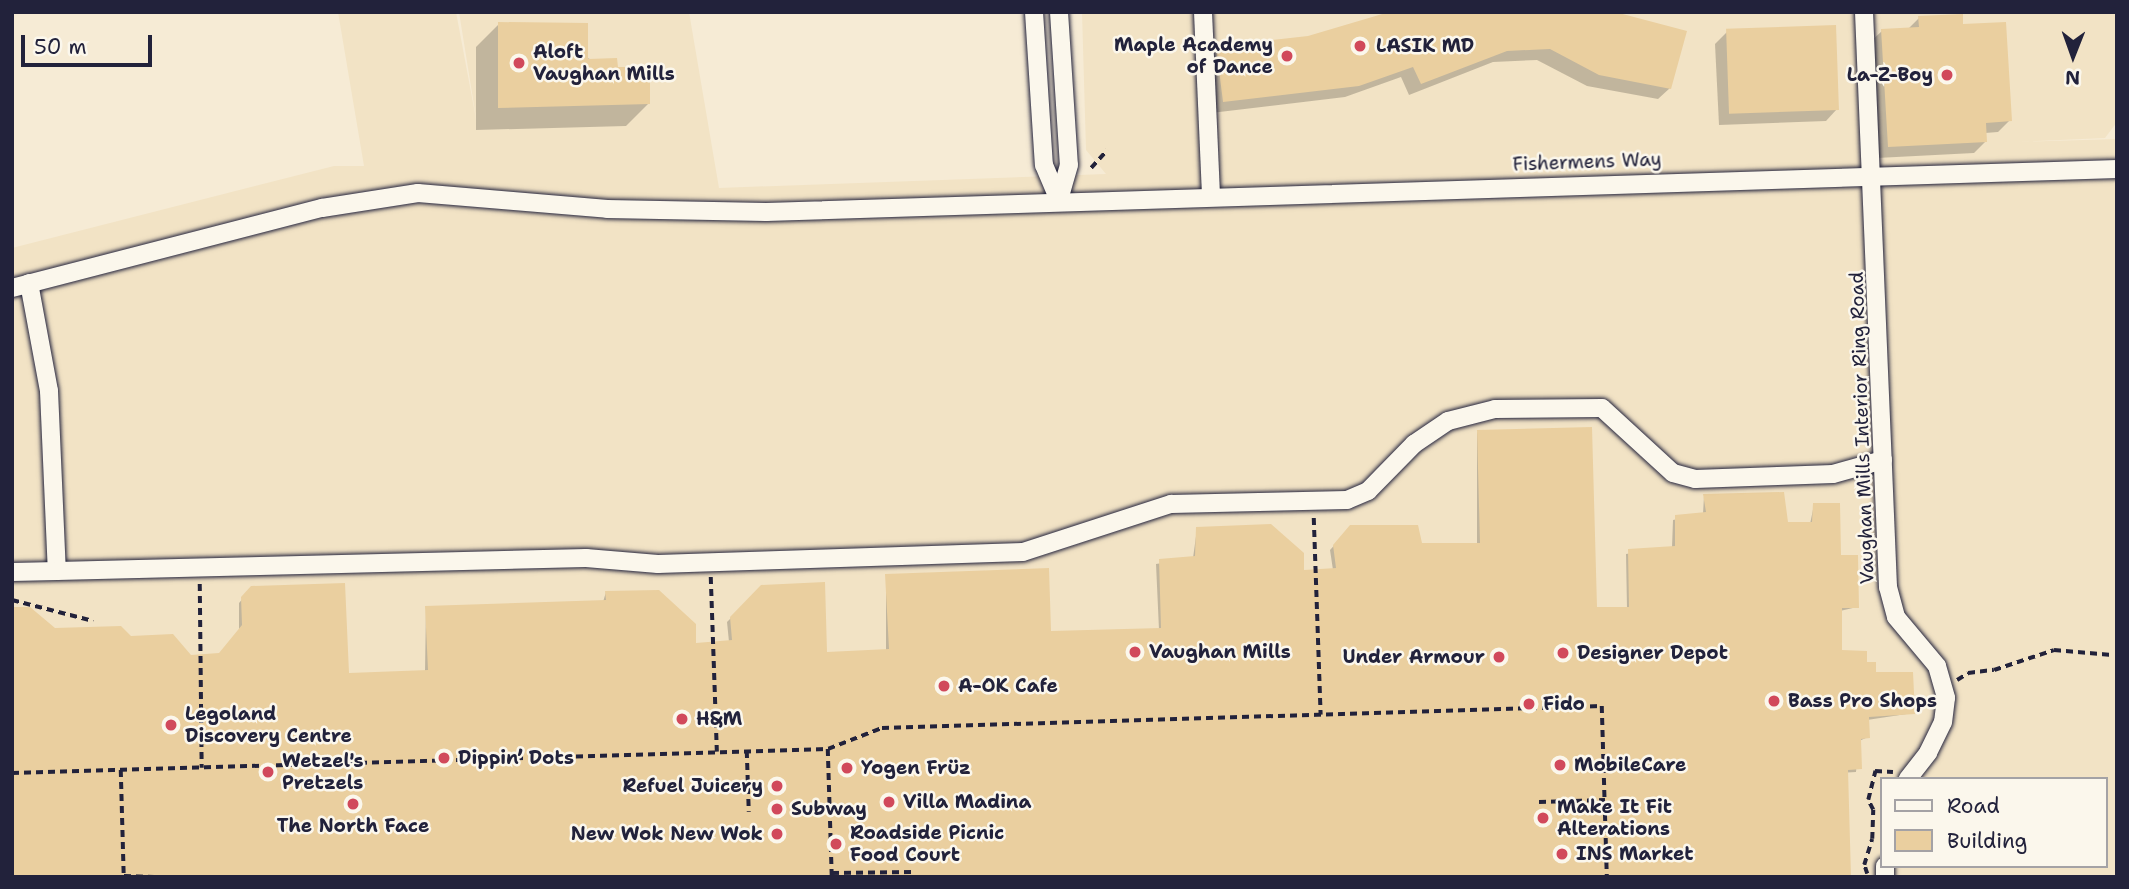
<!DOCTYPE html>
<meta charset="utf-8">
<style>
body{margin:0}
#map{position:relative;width:2129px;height:889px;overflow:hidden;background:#f6ebd5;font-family:"Shantell Sans",sans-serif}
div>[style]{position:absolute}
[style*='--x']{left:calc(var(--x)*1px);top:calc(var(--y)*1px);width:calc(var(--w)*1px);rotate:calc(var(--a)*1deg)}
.built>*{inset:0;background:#f2e3c5}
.shadow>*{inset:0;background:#0003}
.building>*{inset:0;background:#eacf9f;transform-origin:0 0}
.path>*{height:3.5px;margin-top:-1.75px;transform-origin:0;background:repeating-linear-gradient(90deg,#22223b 0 7px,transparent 0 12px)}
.roads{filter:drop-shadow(0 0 2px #22223b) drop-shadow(0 0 2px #22223b)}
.minor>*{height:18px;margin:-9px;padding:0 9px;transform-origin:9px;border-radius:9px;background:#fbf7ec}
.dots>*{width:19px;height:19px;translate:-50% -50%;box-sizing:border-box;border:4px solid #fbf7ec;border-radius:50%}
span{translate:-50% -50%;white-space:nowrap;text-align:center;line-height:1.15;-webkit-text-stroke:5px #fbf7ec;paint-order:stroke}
.poi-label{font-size:19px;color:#22223b;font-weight:700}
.right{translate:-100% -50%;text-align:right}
.left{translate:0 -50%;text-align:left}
.street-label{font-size:19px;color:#22223b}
.frame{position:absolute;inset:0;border:14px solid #22223b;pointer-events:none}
.legend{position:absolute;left:1880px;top:777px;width:228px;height:91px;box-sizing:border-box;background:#fbf7ec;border:2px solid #a4a2a5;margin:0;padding:9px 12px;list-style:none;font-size:21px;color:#22223b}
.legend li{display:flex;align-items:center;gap:14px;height:35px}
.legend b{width:35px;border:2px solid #a4a2a5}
.north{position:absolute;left:2038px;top:21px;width:70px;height:70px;-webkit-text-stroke:5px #fbf7ec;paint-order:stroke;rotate:181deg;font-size:19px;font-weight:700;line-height:28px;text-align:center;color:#22223b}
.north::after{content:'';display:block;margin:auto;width:24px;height:32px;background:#22223b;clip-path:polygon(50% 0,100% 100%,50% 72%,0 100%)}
.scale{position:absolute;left:21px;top:35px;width:131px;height:32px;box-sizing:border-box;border:4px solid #22223b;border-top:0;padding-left:9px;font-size:21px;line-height:24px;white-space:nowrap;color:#22223b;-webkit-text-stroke:5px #fbf7ec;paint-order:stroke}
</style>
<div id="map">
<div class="built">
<div style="clip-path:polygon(evenodd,338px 12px,456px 12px,477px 124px,459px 12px,689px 12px,719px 188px,1106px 174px,1086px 150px,1082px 12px,2117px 12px,2117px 122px,2105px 138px,2016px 142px,2117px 139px,2117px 877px,12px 877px,12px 248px,334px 166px,364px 166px,338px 12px,1882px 779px,2106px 779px,2106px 866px,1882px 866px,1882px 779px)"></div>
</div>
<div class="shadow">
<div style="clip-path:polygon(1611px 12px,1670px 88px,1658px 99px,1587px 86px,1537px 60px,1493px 62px,1409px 95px,1401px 77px,1345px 97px,1211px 113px,1205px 59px,1217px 47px)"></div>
<div style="clip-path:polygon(1919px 18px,1962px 26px,2010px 120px,1998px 132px,1985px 133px,1986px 141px,1974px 153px,1877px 158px,1870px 42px,1882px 31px,1908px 29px)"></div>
<div style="clip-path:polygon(499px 24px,616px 69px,649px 103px,626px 126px,476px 130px,476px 47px)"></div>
<div style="clip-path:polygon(1727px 32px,1837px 109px,1826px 121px,1719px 125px,1715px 44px)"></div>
<div style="clip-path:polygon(1477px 432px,1595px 609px,1627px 609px,1626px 554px,1672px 547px,1673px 520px,1703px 514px,1704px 496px,1787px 523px,1810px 524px,1814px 505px,1857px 607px,1840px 611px,1840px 652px,1866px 663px,1913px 713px,1867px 720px,1868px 737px,1859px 741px,1856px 772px,12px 877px,54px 630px,191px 657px,219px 655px,239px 630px,239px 603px,252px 588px,347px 674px,425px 671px,426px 608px,603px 602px,606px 592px,695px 645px,729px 642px,727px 622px,762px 587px,825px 654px,886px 651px,886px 575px,1050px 632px,1159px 630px,1156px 564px,1193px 558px,1197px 529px,1302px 572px,1333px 570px,1330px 550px,1351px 527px,1421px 545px,1477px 545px)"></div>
</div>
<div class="building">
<div style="clip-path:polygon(1389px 12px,1615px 12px,1687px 31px,1671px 89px,1599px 75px,1550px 49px,1507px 51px,1421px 84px,1413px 67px,1359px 86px,1223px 102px,1216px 46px,1308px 36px)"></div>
<div style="clip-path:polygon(1963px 14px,1963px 24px,2006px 22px,2012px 121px,1986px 123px,1987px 142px,1888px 147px,1881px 29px,1919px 27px,1918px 16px)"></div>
<div style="clip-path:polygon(498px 22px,588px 23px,588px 59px,617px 58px,618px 67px,650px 67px,650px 104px,498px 108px)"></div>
<div style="left:1836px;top:25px;width:85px;height:110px;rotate:88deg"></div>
<div style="clip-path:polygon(1592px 427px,1597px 607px,1629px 607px,1628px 549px,1675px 546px,1675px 515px,1706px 512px,1703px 494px,1784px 492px,1788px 522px,1812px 522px,1813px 503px,1840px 503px,1841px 555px,1858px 555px,1859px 608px,1842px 608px,1842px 650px,1867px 651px,1867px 662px,1876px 662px,1876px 672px,1913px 672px,1915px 714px,1869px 717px,1870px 738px,1861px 739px,1862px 769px,1848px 770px,1851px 877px,12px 877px,12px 607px,30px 607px,55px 628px,121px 626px,131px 636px,173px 634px,191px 655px,219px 653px,242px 625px,241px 597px,251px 586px,345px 583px,349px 673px,428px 670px,425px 606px,606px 600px,605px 591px,659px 590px,696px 624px,696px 643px,732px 640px,730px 617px,761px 585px,825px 582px,827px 652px,889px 649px,885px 574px,1049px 568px,1051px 631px,1161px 628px,1159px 559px,1195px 556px,1196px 527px,1271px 524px,1304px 553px,1304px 570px,1336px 568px,1333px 545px,1350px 525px,1418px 525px,1422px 543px,1480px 543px,1477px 430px)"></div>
</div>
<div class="path">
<div style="--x:1091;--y:168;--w:24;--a:-48"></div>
<div style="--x:1314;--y:518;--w:197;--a:88"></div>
<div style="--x:711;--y:577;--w:175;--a:88"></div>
<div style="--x:200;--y:584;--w:184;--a:89.4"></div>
<div style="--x:12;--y:600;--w:84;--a:14.5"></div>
<div style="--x:1957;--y:680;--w:13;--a:-32"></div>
<div style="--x:1968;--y:673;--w:26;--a:-7"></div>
<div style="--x:1994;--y:670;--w:63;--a:-18.4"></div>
<div style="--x:2054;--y:650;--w:58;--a:4.9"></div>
<div style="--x:828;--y:749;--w:128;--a:88.2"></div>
<div style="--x:747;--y:751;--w:61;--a:88.1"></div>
<div style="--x:121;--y:770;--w:106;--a:88.4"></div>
<div style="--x:124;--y:876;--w:38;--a:2"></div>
<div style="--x:12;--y:773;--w:816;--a:-1.68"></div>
<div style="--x:828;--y:749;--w:58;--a:-21.3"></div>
<div style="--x:882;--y:728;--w:720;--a:-1.75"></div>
<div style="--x:1602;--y:706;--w:171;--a:88.3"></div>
<div style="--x:1539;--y:802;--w:66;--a:-1.7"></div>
<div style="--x:832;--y:873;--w:81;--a:-0.7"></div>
<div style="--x:1867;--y:874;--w:9;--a:-108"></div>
<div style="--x:1864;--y:865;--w:27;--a:-73"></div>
<div style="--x:1872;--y:839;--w:29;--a:-88"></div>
<div style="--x:1873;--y:810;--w:11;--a:-117"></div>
<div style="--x:1868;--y:800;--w:30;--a:-76"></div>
<div style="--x:1875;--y:771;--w:18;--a:3"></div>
</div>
<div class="roads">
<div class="minor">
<div style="--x:1034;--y:12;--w:153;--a:86.3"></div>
<div style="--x:1044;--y:165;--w:38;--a:67"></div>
<div style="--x:1059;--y:12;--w:153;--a:86.3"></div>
<div style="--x:1069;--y:165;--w:36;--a:106"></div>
<div style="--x:1203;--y:12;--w:183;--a:87.5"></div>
<div style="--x:1864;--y:12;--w:576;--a:87.61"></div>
<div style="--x:1888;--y:587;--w:31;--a:75"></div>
<div style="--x:1896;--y:617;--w:64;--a:50.1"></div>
<div style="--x:1937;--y:666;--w:33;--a:74"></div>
<div style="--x:1946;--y:698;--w:24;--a:97"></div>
<div style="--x:1943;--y:722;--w:34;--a:116"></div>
<div style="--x:1928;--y:753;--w:33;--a:128"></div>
<div style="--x:29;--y:283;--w:110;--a:79.5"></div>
<div style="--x:49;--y:391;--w:180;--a:87.5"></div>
<div style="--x:57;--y:571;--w:529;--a:-1.41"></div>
<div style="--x:586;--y:558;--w:72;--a:4.8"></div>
<div style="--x:658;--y:564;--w:365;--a:-1.9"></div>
<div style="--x:1023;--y:552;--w:156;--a:-18"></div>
<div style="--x:1171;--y:504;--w:176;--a:-1.3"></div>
<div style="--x:1347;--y:500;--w:23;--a:-23"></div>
<div style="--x:1368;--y:491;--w:66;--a:-45.6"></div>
<div style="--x:1414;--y:444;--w:41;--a:-34.1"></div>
<div style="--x:1448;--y:421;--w:49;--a:-14.3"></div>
<div style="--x:1495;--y:409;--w:107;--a:-0.5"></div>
<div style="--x:1602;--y:408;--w:96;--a:42.5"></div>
<div style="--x:1673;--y:473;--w:23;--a:15"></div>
<div style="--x:1695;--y:479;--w:138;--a:-2.1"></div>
<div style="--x:1833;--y:474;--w:52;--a:-15.6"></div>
<div style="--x:12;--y:288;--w:320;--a:-14.5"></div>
<div style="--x:322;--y:208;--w:97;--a:-8.9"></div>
<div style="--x:418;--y:193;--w:190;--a:4.8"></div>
<div style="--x:607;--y:209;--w:159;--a:1.1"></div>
<div style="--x:766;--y:212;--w:1352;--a:-1.82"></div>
<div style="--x:12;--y:572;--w:45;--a:-1.3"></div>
<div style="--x:1885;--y:877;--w:11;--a:-90"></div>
</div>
</div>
<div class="dots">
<div style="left:1360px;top:46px;background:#d1495b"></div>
<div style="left:1287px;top:56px;background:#d1495b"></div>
<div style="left:519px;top:63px;background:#d1495b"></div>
<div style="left:1947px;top:75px;background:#d1495b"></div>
<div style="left:1135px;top:652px;background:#d1495b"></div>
<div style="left:1563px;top:653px;background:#d1495b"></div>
<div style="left:1499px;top:657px;background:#d1495b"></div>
<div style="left:944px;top:686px;background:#d1495b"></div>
<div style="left:1774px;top:701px;background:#d1495b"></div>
<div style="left:1529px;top:704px;background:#d1495b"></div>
<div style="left:682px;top:719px;background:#d1495b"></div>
<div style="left:171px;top:725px;background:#d1495b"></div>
<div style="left:444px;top:758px;background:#d1495b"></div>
<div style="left:1560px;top:765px;background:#d1495b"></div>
<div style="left:847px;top:768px;background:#d1495b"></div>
<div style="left:268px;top:772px;background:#d1495b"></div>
<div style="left:777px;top:786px;background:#d1495b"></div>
<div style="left:889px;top:802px;background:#d1495b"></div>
<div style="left:353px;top:804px;background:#d1495b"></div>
<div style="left:777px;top:809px;background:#d1495b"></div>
<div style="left:1543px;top:818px;background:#d1495b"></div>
<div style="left:777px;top:834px;background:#d1495b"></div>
<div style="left:836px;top:844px;background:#d1495b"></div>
<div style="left:1562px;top:854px;background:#d1495b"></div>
</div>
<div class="poi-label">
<span class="right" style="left:1273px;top:56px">Maple Academy<br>of Dance</span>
<span class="left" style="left:1376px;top:46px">LASIK MD</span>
<span class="left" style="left:533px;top:63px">Aloft<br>Vaughan Mills</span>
<span class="right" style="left:1933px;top:75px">La-Z-Boy</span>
<span class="left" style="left:1149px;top:652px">Vaughan Mills</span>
<span class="left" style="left:1577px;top:653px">Designer Depot</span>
<span class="right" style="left:1485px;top:657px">Under Armour</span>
<span class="left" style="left:958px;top:686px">A-OK Cafe</span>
<span class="left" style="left:1788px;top:701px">Bass Pro Shops</span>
<span class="left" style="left:1543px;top:704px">Fido</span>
<span class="left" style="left:185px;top:725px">Legoland<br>Discovery Centre</span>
<span class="left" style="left:696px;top:719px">H&amp;M</span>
<span class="left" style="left:458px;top:758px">Dippin’ Dots</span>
<span class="left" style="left:282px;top:772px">Wetzel's<br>Pretzels</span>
<span class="left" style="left:1574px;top:765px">MobileCare</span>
<span class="left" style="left:861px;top:768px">Yogen Früz</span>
<span class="right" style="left:763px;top:786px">Refuel Juicery</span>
<span class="left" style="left:903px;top:802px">Villa Madina</span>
<span class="left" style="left:1557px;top:818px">Make It Fit<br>Alterations</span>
<span class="left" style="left:791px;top:809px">Subway</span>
<span style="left:353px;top:826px">The North Face</span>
<span class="left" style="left:850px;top:844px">Roadside Picnic<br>Food Court</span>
<span class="right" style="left:763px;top:834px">New Wok New Wok</span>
<span class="left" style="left:1576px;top:854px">INS Market</span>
</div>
<div class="street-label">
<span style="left:1587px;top:162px;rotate:-2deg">Fishermens Way</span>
<span style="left:1862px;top:428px;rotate:-92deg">Vaughan Mills Interior Ring Road</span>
</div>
<div class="frame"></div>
<ul class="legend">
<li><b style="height:9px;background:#fbf7ec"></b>Road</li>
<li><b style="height:19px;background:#eacf9f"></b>Building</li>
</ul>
<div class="north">N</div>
<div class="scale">50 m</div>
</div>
